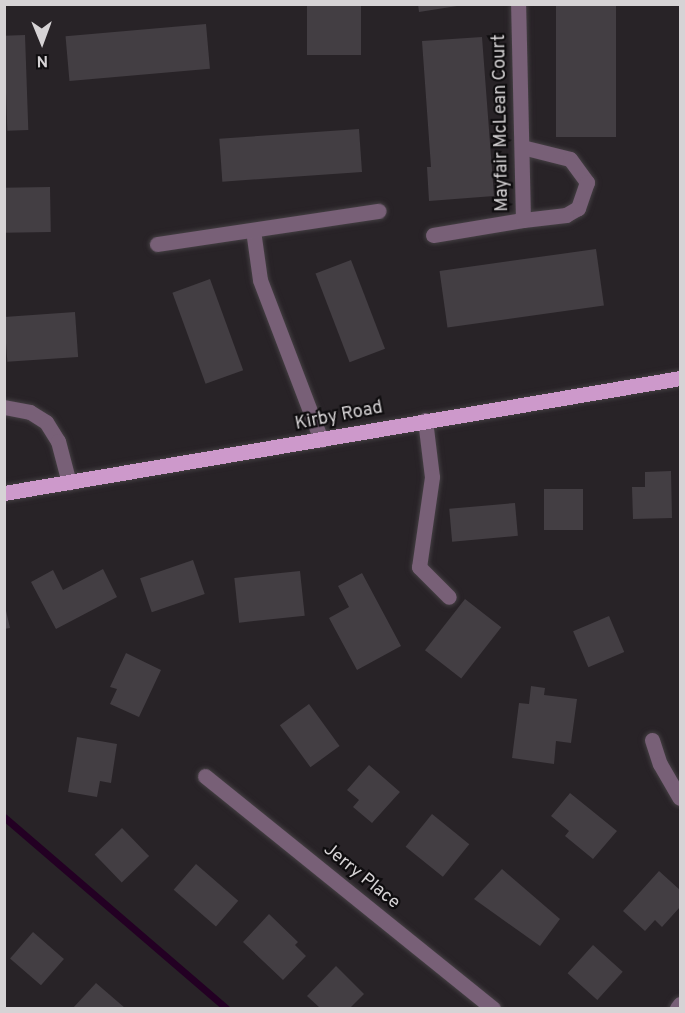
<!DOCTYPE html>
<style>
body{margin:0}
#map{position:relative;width:685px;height:1013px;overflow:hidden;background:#282327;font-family:Overpass,sans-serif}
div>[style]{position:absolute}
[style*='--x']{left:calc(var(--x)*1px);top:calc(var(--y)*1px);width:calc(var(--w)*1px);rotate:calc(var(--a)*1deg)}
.stream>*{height:7px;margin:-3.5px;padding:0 3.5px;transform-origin:3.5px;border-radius:3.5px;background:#230023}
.building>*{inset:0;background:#433e43;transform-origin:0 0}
.roads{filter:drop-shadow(0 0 2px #443f43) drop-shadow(0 0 2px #443f43)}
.minor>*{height:15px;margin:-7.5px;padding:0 7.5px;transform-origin:7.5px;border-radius:7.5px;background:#786077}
.major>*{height:15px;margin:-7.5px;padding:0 7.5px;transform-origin:7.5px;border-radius:7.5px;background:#cd99cb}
span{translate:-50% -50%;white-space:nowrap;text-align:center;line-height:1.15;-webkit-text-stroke:4.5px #0f0d0f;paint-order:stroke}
.street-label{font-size:18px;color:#d6d3d5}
.frame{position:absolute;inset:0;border:6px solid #d6d3d5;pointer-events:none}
.north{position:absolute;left:12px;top:12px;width:60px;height:60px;-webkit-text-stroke:4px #0f0d0f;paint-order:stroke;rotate:179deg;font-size:16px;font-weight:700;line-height:24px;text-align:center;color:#d6d3d5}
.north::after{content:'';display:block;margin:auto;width:21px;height:27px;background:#d6d3d5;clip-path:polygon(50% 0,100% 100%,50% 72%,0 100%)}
</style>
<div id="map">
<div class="stream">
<div style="--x:4;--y:817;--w:293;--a:40.7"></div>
</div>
<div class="building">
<div style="left:307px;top:4px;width:54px;height:51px"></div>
<div style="clip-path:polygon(418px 4px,457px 4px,457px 6px,419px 12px)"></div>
<div style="left:556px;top:4px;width:60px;height:133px"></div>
<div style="left:206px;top:24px;width:45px;height:141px;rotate:85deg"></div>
<div style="left:25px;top:35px;width:95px;height:21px;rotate:88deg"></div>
<div style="clip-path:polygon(482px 37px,494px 196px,429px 201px,427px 167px,431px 167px,422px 41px)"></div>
<div style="left:359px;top:129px;width:43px;height:140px;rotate:86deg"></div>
<div style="left:50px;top:187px;width:45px;height:46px;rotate:89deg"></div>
<div style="left:596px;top:249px;width:57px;height:158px;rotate:82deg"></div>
<div style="left:351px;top:260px;width:95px;height:38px;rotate:69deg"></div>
<div style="left:210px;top:279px;width:97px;height:40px;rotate:70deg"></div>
<div style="left:75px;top:312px;width:45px;height:71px;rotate:86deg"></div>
<div style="clip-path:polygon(671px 471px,672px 518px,633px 519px,632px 487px,645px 487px,645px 472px)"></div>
<div style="left:583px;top:489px;width:41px;height:39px;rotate:90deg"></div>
<div style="left:515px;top:503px;width:33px;height:66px;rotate:85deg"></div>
<div style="left:193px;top:560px;width:36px;height:56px;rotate:71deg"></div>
<div style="clip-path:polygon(103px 569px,117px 597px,56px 629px,31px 582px,53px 570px,63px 590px)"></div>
<div style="left:300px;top:571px;width:45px;height:66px;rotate:84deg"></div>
<div style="clip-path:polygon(362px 573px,401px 646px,357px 670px,329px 618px,349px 607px,338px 586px)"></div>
<div style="left:465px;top:599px;width:46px;height:65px;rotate:38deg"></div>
<div style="clip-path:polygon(4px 602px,10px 628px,4px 629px)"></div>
<div style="left:609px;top:616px;width:39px;height:39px;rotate:67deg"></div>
<div style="clip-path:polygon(126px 653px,161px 670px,139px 717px,110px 704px,117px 689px,110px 687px)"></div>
<div style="clip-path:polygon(531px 686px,545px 688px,544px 695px,577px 699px,571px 743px,556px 741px,554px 764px,512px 758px,519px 703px,529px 704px)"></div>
<div style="left:309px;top:704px;width:52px;height:36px;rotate:54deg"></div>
<div style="clip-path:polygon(77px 737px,117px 744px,111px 783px,100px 781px,97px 797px,68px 792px)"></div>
<div style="clip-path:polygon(369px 765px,400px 792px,372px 823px,353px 807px,359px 800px,347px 790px)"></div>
<div style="clip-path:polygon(570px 793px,617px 831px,593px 859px,565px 836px,569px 831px,551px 816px)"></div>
<div style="left:432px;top:814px;width:48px;height:42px;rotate:39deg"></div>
<div style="left:122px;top:828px;width:39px;height:38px;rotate:46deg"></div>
<div style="left:196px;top:864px;width:56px;height:34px;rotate:41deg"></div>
<div style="clip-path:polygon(502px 869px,560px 919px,540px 946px,474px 899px)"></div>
<div style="clip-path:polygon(659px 871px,680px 890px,680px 907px,662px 927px,655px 920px,645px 931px,623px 911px)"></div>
<div style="clip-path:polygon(269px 914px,298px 942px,295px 945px,306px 956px,283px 980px,243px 942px)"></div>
<div style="left:33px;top:932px;width:41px;height:35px;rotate:41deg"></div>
<div style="left:593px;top:945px;width:40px;height:38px;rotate:42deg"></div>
<div style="clip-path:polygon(336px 966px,364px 994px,350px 1008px,320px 1008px,307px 996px)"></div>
<div style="clip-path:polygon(96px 983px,125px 1008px,73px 1008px)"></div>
</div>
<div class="roads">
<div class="minor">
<div style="--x:522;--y:147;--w:49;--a:14"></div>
<div style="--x:570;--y:159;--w:29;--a:54"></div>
<div style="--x:587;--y:182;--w:28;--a:109"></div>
<div style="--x:578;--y:208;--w:14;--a:150"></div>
<div style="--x:566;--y:215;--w:43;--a:173.4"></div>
<div style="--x:253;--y:230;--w:50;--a:82"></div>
<div style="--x:260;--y:280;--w:171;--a:69.1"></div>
<div style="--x:433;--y:235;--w:91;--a:-9.5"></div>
<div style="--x:523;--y:220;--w:216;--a:-91.3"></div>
<div style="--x:157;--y:244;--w:224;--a:-8.5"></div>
<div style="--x:4;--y:407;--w:26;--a:11"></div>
<div style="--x:30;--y:412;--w:19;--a:32"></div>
<div style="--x:46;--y:422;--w:22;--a:58"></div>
<div style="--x:58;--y:441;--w:43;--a:75.3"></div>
<div style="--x:425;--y:420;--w:57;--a:83"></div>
<div style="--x:432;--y:477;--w:91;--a:98.2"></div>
<div style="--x:419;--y:567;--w:42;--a:45"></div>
<div style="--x:652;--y:740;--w:25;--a:72"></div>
<div style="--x:660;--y:764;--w:39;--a:60"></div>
<div style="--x:205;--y:776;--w:370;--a:38.9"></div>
<div style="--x:677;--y:1008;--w:5;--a:-53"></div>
</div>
<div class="major">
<div style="--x:4;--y:493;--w:686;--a:-9.65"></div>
</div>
</div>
<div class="street-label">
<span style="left:502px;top:123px;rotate:-91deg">Mayfair McLean Court</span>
<span style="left:339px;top:417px;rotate:-11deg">Kirby Road</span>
<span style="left:361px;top:877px;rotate:39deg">Jerry Place</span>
</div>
<div class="frame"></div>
<div class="north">N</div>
</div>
